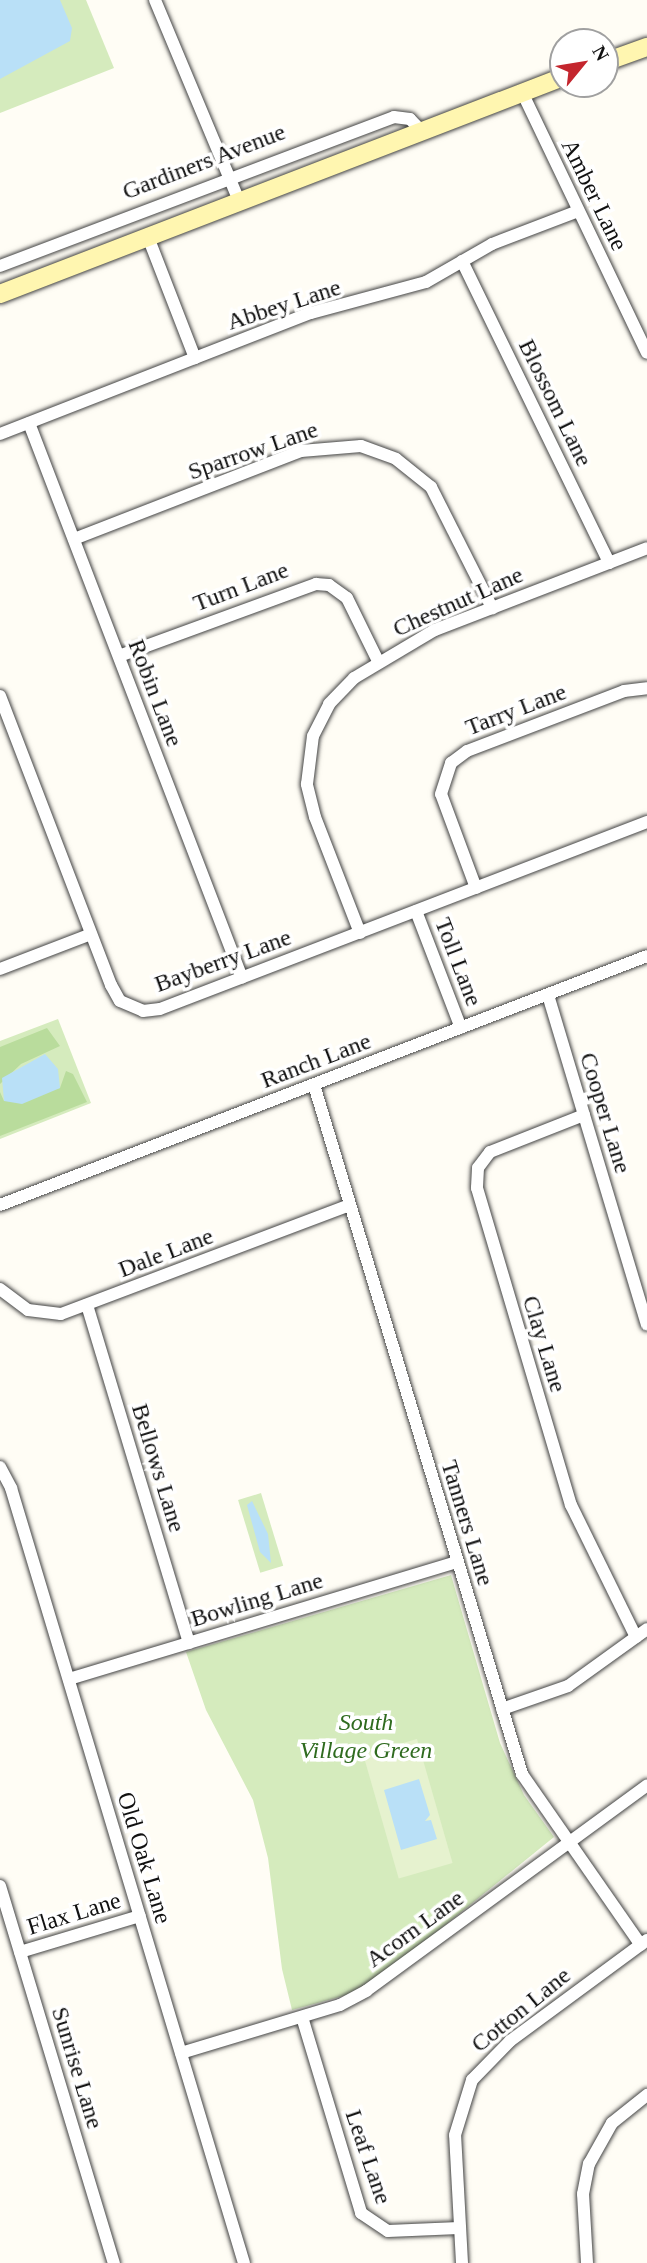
<!DOCTYPE html>
<style>
body{margin:0}
#map{position:relative;width:647px;height:2263px;overflow:hidden;background:#fffdf5;font-family:Georgia,serif}
div>[style]{position:absolute}
[style*='--x']{left:calc(var(--x)*1px);top:calc(var(--y)*1px);width:calc(var(--w)*1px);rotate:calc(var(--a)*1deg)}
.green>*{inset:0;background:#d5ebbd;transform-origin:0 0}
.forest>*{inset:0;background:#b9dc9c}
.pitch>*{inset:0;background:#e6f2cf;transform-origin:0 0}
.water>*{inset:0;background:#b9e0f7}
.roads{filter:drop-shadow(0 0 2px #444) drop-shadow(0 0 2px #444)}
.minor>*{height:12px;margin:-6px;padding:0 6px;transform-origin:6px;border-radius:6px;background:#fff}
.secondary>*{height:18px;margin:-9px;padding:0 9px;transform-origin:9px;border-radius:9px;background:#fff6b0}
span{translate:-50% -50%;white-space:nowrap;text-align:center;line-height:1.15;-webkit-text-stroke:7px #fff;paint-order:stroke}
.street-label{font-size:24px;color:#111}
.park-label{font-size:24px;color:#2f6b1f;font-style:italic}
.north{position:absolute;left:549px;top:28px;width:70px;height:70px;box-sizing:border-box;background:#fff;border:2px solid #a0a0a0;border-radius:50%;rotate:60deg;font-size:19px;font-weight:700;line-height:28px;text-align:center;color:#111}
.north::after{content:'';display:block;margin:auto;width:24px;height:32px;background:#c4262e;clip-path:polygon(50% 0,100% 100%,50% 72%,0 100%)}
</style>
<div id="map">
<div class="green">
<div style="clip-path:polygon(0 0,86px 0,114px 68px,0 113px)"></div>
<div style="clip-path:polygon(58px 1019px,91px 1103px,0 1139px,0 1041px)"></div>
<div style="left:261px;top:1493px;width:76px;height:24px;rotate:73deg"></div>
<div style="clip-path:polygon(451px 1575px,500px 1743px,524px 1795px,554px 1837px,365px 1990px,292px 2010px,282px 1969px,268px 1858px,253px 1800px,206px 1710px,186px 1652px)"></div>
</div>
<div class="forest">
<div style="clip-path:polygon(47px 1028px,60px 1046px,21px 1064px,0 1084px,0 1047px)"></div>
<div style="clip-path:polygon(66px 1071px,73px 1074px,87px 1102px,0 1136px,0 1092px,4px 1101px,60px 1088px)"></div>
</div>
<div class="pitch">
<div style="left:417px;top:1739px;width:129px;height:56px;rotate:74deg"></div>
</div>
<div class="water">
<div style="clip-path:polygon(0 0,60px 0,72px 28px,70px 41px,0 79px)"></div>
<div style="clip-path:polygon(45px 1054px,58px 1069px,60px 1088px,22px 1104px,4px 1101px,2px 1078px)"></div>
<div style="clip-path:polygon(252px 1501px,268px 1534px,271px 1563px,260px 1552px,247px 1505px)"></div>
<div style="clip-path:polygon(419px 1779px,430px 1815px,425px 1821px,431px 1820px,437px 1839px,401px 1850px,384px 1790px)"></div>
</div>
<div class="roads">
<div class="minor">
<div style="--x:155;--y:0;--w:218;--a:67.3"></div>
<div style="--x:522;--y:92;--w:289;--a:64.4"></div>
<div style="--x:148;--y:237;--w:130;--a:68.8"></div>
<div style="--x:462;--y:261;--w:336;--a:64"></div>
<div style="--x:0;--y:266;--w:421;--a:-20.7"></div>
<div style="--x:394;--y:117;--w:16;--a:7"></div>
<div style="--x:410;--y:119;--w:16;--a:47"></div>
<div style="--x:29;--y:423;--w:594;--a:69"></div>
<div style="--x:0;--y:434;--w:334;--a:-21.3"></div>
<div style="--x:311;--y:313;--w:119;--a:-15.1"></div>
<div style="--x:426;--y:282;--w:76;--a:-29.9"></div>
<div style="--x:492;--y:244;--w:92;--a:-21"></div>
<div style="--x:74;--y:539;--w:243;--a:-21.2"></div>
<div style="--x:301;--y:451;--w:60;--a:-4.8"></div>
<div style="--x:361;--y:446;--w:37;--a:20"></div>
<div style="--x:396;--y:459;--w:45;--a:38.7"></div>
<div style="--x:431;--y:487;--w:136;--a:63.2"></div>
<div style="--x:119;--y:656;--w:210;--a:-20.1"></div>
<div style="--x:316;--y:584;--w:13;--a:4"></div>
<div style="--x:329;--y:585;--w:22;--a:36"></div>
<div style="--x:347;--y:598;--w:72;--a:63.8"></div>
<div style="--x:0;--y:696;--w:310;--a:69"></div>
<div style="--x:111;--y:985;--w:18;--a:61"></div>
<div style="--x:120;--y:1001;--w:25;--a:23"></div>
<div style="--x:143;--y:1011;--w:17;--a:-7"></div>
<div style="--x:160;--y:1009;--w:522;--a:-21.01"></div>
<div style="--x:476;--y:888;--w:100;--a:-110.4"></div>
<div style="--x:441;--y:794;--w:33;--a:-72"></div>
<div style="--x:451;--y:763;--w:20;--a:-37"></div>
<div style="--x:467;--y:751;--w:168;--a:-20.9"></div>
<div style="--x:624;--y:691;--w:23;--a:-7"></div>
<div style="--x:416;--y:911;--w:125;--a:69"></div>
<div style="--x:360;--y:933;--w:124;--a:-111.2"></div>
<div style="--x:315;--y:817;--w:34;--a:-104"></div>
<div style="--x:307;--y:784;--w:48;--a:-82.9"></div>
<div style="--x:313;--y:736;--w:36;--a:-63"></div>
<div style="--x:329;--y:704;--w:36;--a:-46"></div>
<div style="--x:354;--y:678;--w:94;--a:-30.7"></div>
<div style="--x:435;--y:630;--w:227;--a:-21.1"></div>
<div style="--x:0;--y:969;--w:97;--a:-21"></div>
<div style="--x:548;--y:995;--w:344;--a:73.3"></div>
<div style="--x:314;--y:1085;--w:720;--a:73.2"></div>
<div style="--x:522;--y:1774;--w:208;--a:55.2"></div>
<div style="--x:584;--y:1115;--w:101;--a:158.5"></div>
<div style="--x:490;--y:1152;--w:20;--a:127"></div>
<div style="--x:478;--y:1168;--w:20;--a:93"></div>
<div style="--x:477;--y:1188;--w:331;--a:73.5"></div>
<div style="--x:571;--y:1505;--w:147;--a:63.8"></div>
<div style="--x:0;--y:1205;--w:693;--a:-21.05"></div>
<div style="--x:0;--y:1289;--w:35;--a:37"></div>
<div style="--x:28;--y:1310;--w:33;--a:7"></div>
<div style="--x:61;--y:1314;--w:309;--a:-20.7"></div>
<div style="--x:87;--y:1305;--w:353;--a:73.2"></div>
<div style="--x:0;--y:1467;--w:24;--a:62"></div>
<div style="--x:11;--y:1488;--w:809;--a:73.27"></div>
<div style="--x:69;--y:1679;--w:405;--a:-16.8"></div>
<div style="--x:502;--y:1709;--w:70;--a:-19.2"></div>
<div style="--x:568;--y:1686;--w:97;--a:-35.8"></div>
<div style="--x:0;--y:1886;--w:394;--a:73.2"></div>
<div style="--x:20;--y:1952;--w:125;--a:-16.7"></div>
<div style="--x:302;--y:2017;--w:205;--a:73.2"></div>
<div style="--x:361;--y:2213;--w:32;--a:34"></div>
<div style="--x:388;--y:2231;--w:71;--a:-2.4"></div>
<div style="--x:181;--y:2053;--w:166;--a:-16.8"></div>
<div style="--x:340;--y:2005;--w:30;--a:-28"></div>
<div style="--x:366;--y:1991;--w:348;--a:-36.2"></div>
<div style="--x:462;--y:2263;--w:128;--a:-93.1"></div>
<div style="--x:455;--y:2135;--w:58;--a:-72.8"></div>
<div style="--x:472;--y:2080;--w:54;--a:-45.7"></div>
<div style="--x:510;--y:2041;--w:170;--a:-36.4"></div>
<div style="--x:587;--y:2263;--w:69;--a:-93.3"></div>
<div style="--x:583;--y:2194;--w:31;--a:-79"></div>
<div style="--x:589;--y:2164;--w:47;--a:-60.7"></div>
<div style="--x:612;--y:2123;--w:45;--a:-38.7"></div>
</div>
<div class="secondary">
<div style="--x:605;--y:62;--w:45;--a:-19.7"></div>
<div style="--x:0;--y:294;--w:603;--a:-21.08"></div>
</div>
</div>
<div class="street-label">
<span style="left:204px;top:162px;rotate:-21deg">Gardiners Avenue</span>
<span style="left:594px;top:195px;rotate:64deg">Amber Lane</span>
<span style="left:284px;top:305px;rotate:-18deg">Abbey Lane</span>
<span style="left:555px;top:403px;rotate:64deg">Blossom Lane</span>
<span style="left:253px;top:451px;rotate:-19deg">Sparrow Lane</span>
<span style="left:241px;top:587px;rotate:-21deg">Turn Lane</span>
<span style="left:458px;top:602px;rotate:-24deg">Chestnut Lane</span>
<span style="left:155px;top:693px;rotate:69deg">Robin Lane</span>
<span style="left:516px;top:710px;rotate:-21deg">Tarry Lane</span>
<span style="left:223px;top:961px;rotate:-20deg">Bayberry Lane</span>
<span style="left:458px;top:962px;rotate:69deg">Toll Lane</span>
<span style="left:316px;top:1061px;rotate:-21deg">Ranch Lane</span>
<span style="left:605px;top:1113px;rotate:73deg">Cooper Lane</span>
<span style="left:166px;top:1253px;rotate:-21deg">Dale Lane</span>
<span style="left:544px;top:1344px;rotate:73deg">Clay Lane</span>
<span style="left:158px;top:1468px;rotate:73deg">Bellows Lane</span>
<span style="left:467px;top:1523px;rotate:73deg">Tanners Lane</span>
<span style="left:257px;top:1600px;rotate:-17deg">Bowling Lane</span>
<span style="left:144px;top:1858px;rotate:73deg">Old Oak Lane</span>
<span style="left:74px;top:1914px;rotate:-17deg">Flax Lane</span>
<span style="left:415px;top:1929px;rotate:-36deg">Acorn Lane</span>
<span style="left:521px;top:2010px;rotate:-39deg">Cotton Lane</span>
<span style="left:77px;top:2068px;rotate:73deg">Sunrise Lane</span>
<span style="left:368px;top:2157px;rotate:71deg">Leaf Lane</span>
</div>
<div class="park-label">
<span style="left:366px;top:1737px">South<br>Village Green</span>
</div>
<div class="north">N</div>
</div>
